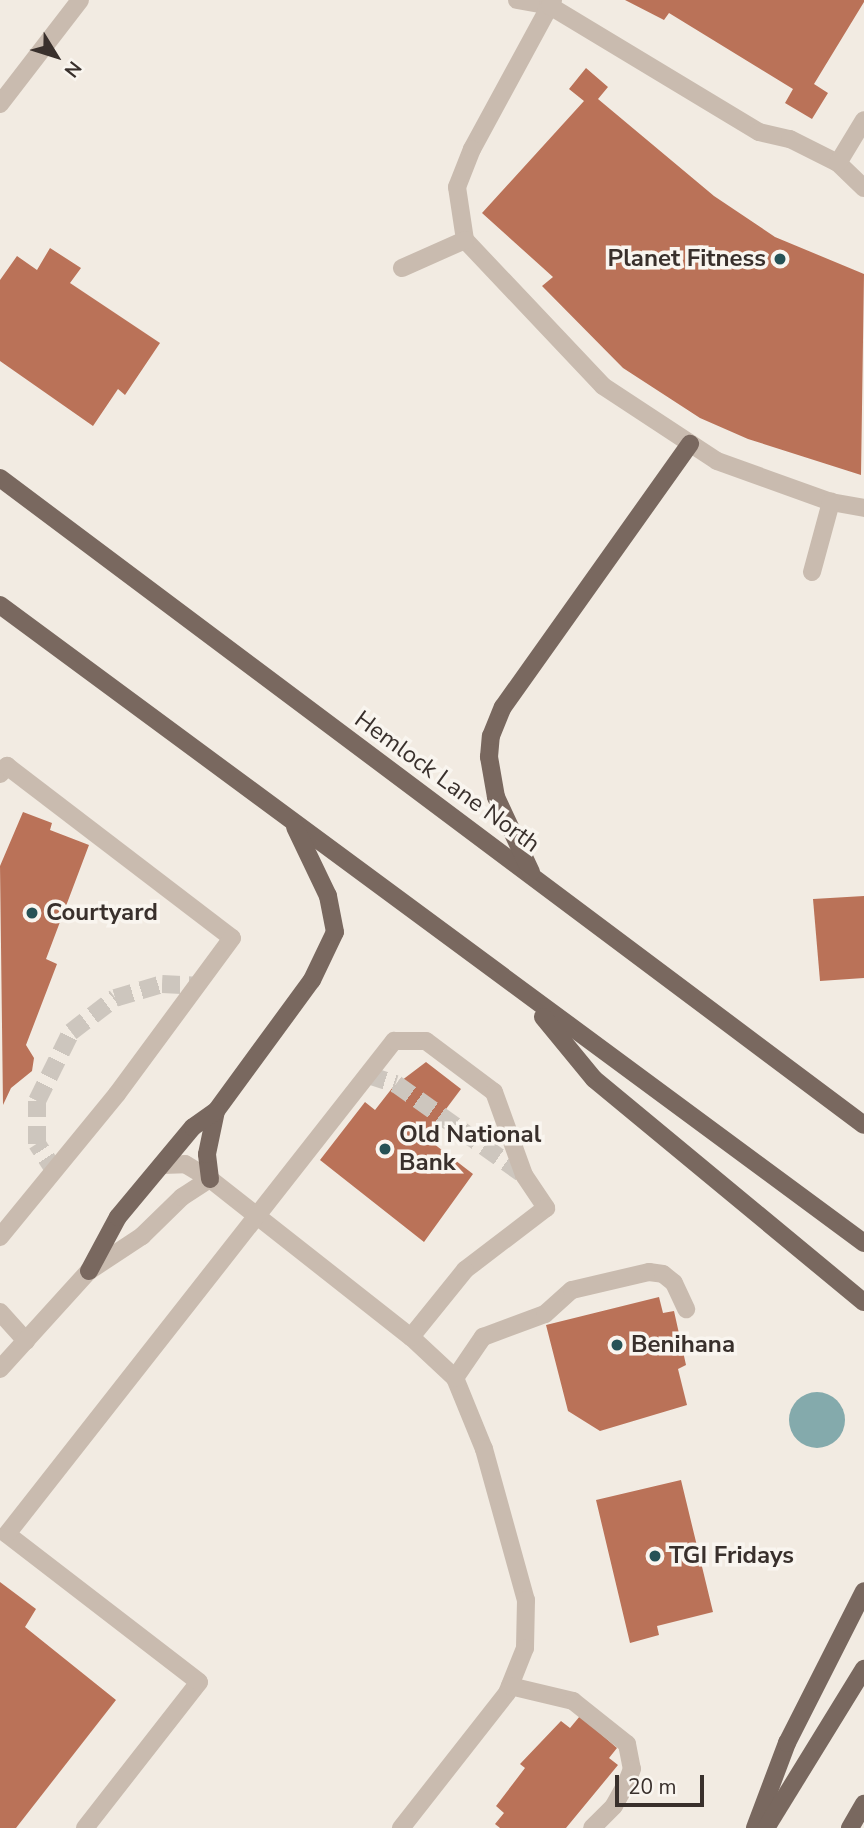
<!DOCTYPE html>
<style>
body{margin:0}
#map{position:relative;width:864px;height:1828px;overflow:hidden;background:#f2ebe2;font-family:"Nunito Sans",sans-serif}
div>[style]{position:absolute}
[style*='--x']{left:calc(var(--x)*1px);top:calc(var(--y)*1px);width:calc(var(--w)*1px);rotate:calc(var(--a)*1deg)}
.water>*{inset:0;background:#84aaac}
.round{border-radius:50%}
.building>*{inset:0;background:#ba7258}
.minor-tunnel>*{height:18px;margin-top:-9px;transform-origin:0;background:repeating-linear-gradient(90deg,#cdc6be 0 18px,transparent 0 27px)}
.minor>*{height:18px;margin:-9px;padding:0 9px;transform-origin:9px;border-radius:9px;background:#c9bbaf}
.major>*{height:18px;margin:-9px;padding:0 9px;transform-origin:9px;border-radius:9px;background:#79685f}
.dots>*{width:19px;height:19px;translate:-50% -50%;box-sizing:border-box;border:4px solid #f9f5ef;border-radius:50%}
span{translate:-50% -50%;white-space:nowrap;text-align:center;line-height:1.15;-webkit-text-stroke:7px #f9f5ef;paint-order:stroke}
.poi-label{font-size:24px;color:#39302c;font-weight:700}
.right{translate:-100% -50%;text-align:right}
.left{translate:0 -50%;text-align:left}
.street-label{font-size:24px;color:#39302c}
.north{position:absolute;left:21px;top:21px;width:70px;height:70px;-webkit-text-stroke:5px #f9f5ef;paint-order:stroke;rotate:128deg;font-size:19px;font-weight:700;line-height:28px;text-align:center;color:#39302c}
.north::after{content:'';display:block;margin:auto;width:24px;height:32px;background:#39302c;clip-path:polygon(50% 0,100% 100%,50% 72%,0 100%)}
.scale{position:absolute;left:615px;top:1775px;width:89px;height:32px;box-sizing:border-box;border:4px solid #39302c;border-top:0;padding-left:9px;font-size:21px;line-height:24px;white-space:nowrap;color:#39302c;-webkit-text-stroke:5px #f9f5ef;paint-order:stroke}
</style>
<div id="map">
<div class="water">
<div class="round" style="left:789px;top:1392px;width:56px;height:56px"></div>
</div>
<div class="building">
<div style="clip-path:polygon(625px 0,864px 0,864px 2px,814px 84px,828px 93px,812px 119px,785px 103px,793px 89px,669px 13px,664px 20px)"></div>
<div style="clip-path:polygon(586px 68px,608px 87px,598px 99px,714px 196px,775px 237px,864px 274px,861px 475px,748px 439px,700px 418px,623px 368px,542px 286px,553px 277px,482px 213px,584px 101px,569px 89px)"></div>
<div style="clip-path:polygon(50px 248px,81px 268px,70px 283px,160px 343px,125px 395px,118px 389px,93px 426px,0 361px,0 280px,17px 256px,37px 270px)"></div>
<div style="clip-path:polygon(23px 812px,52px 823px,50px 830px,89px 845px,46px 959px,57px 964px,26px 1045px,34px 1058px,32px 1071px,11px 1088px,3px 1105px,0 866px)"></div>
<div style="clip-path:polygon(864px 896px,864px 978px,820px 981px,813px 899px)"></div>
<div style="clip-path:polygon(426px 1062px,461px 1089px,425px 1137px,473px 1174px,424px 1242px,320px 1160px,365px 1102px,375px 1110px,393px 1087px)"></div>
<div style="clip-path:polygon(659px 1297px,663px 1313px,674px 1311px,686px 1365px,678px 1369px,687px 1405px,600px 1431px,568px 1411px,546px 1325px)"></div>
<div style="clip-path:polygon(681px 1480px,713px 1612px,657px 1626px,659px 1635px,630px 1643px,596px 1500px)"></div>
<div style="clip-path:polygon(0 1582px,36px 1609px,25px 1627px,116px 1700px,16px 1828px,0 1828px)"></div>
<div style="clip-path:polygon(580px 1716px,617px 1748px,609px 1758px,618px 1765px,566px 1828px,500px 1828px,495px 1824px,504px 1813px,496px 1806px,525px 1768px,520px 1764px,561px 1721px,570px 1728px)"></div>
</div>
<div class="minor-tunnel">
<div style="--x:368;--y:1075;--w:29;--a:18"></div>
<div style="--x:396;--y:1084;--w:157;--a:35.4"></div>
<div style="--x:56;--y:1173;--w:35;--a:-123"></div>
<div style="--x:37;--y:1144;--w:43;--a:-90"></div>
<div style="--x:37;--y:1101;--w:77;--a:-63.8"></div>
<div style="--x:71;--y:1032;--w:56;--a:-37.7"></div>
<div style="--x:115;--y:998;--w:49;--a:-16.6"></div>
<div style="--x:162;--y:984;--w:35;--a:3"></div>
</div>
<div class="minor">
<div style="--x:517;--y:0;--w:34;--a:10"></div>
<div style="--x:550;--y:6;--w:6;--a:-108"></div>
<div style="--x:553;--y:0;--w:170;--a:118.5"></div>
<div style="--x:472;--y:149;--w:41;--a:111.5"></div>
<div style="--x:457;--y:187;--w:54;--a:81.4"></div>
<div style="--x:465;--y:240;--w:201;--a:46.6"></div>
<div style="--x:603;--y:386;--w:136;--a:33.3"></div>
<div style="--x:717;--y:461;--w:121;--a:19.8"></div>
<div style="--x:831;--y:502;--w:34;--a:10"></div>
<div style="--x:550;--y:6;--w:244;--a:31.1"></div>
<div style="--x:759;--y:132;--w:32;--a:13"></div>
<div style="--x:790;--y:139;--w:54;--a:26.6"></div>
<div style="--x:838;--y:163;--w:36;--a:44"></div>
<div style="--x:0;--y:104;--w:131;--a:-52.4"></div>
<div style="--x:838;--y:163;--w:50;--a:-58.8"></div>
<div style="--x:402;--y:268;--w:69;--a:-24"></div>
<div style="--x:812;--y:572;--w:73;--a:-74.8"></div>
<div style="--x:0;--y:774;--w:11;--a:-49"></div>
<div style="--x:7;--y:766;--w:283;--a:37.4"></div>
<div style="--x:232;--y:938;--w:194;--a:126.4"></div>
<div style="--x:117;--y:1094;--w:185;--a:129.3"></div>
<div style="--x:162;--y:1165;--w:23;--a:-2"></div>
<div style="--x:185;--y:1164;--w:29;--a:31"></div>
<div style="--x:210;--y:1179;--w:256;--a:38.2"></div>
<div style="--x:411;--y:1337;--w:60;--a:43"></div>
<div style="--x:455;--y:1378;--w:77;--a:67.8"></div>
<div style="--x:484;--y:1449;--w:157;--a:74.5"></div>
<div style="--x:526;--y:1600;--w:48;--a:91.2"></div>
<div style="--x:525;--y:1648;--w:48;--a:111.8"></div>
<div style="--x:507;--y:1693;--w:172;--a:128.1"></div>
<div style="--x:0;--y:1312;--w:39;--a:48"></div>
<div style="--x:0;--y:1369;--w:132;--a:-47.8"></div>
<div style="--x:89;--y:1271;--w:64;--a:-33.4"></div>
<div style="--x:142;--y:1236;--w:56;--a:-44.3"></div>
<div style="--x:182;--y:1197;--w:33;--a:-33"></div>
<div style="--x:455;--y:1378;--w:50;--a:-55.7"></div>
<div style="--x:483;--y:1337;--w:66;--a:-20.4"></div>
<div style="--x:545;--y:1314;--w:36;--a:-42"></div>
<div style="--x:572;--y:1290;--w:79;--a:-13.2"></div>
<div style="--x:649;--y:1272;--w:14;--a:8"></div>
<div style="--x:663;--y:1274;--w:14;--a:39"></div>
<div style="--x:674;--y:1283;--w:29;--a:65"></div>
<div style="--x:510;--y:1686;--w:65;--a:13.4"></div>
<div style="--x:573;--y:1701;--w:69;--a:38.5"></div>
<div style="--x:627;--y:1744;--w:25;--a:79"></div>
<div style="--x:632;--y:1769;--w:16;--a:112"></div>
<div style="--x:626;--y:1784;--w:25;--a:119"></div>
<div style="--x:614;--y:1806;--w:31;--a:135"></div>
<div style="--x:85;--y:1828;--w:185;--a:-52"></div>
<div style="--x:199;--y:1682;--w:242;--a:-142.4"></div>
<div style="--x:7;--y:1534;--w:627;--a:-51.87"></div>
<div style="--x:394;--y:1041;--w:32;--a:0"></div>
<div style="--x:426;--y:1041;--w:85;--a:36.9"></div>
<div style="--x:494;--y:1092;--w:88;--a:70.1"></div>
<div style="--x:524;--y:1175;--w:40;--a:56"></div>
<div style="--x:546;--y:1208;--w:102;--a:142.6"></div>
<div style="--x:465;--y:1270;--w:86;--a:128.9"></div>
</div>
<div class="major">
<div style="--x:0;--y:478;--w:1079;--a:36.83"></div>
<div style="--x:0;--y:605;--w:1074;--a:36.44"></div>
<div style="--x:531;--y:872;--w:83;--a:-115"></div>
<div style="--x:496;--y:797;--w:41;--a:-99.9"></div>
<div style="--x:489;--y:757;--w:21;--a:-85"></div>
<div style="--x:491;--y:736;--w:31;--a:-68"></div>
<div style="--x:503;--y:707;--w:323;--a:-54.6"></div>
<div style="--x:543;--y:1017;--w:80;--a:50.6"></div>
<div style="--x:594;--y:1079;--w:350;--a:39.6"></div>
<div style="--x:210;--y:1179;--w:25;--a:-97"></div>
<div style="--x:207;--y:1154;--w:44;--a:-78.2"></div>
<div style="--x:216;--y:1111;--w:162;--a:-53.8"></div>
<div style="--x:312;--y:980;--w:53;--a:-64.4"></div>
<div style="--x:335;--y:932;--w:37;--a:-101"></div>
<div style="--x:328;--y:896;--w:76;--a:-115.6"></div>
<div style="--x:89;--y:1271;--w:61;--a:-61.8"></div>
<div style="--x:118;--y:1217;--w:117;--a:-50.2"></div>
<div style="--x:193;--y:1127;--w:28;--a:-35"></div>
<div style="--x:755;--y:1828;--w:91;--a:-69.4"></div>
<div style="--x:787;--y:1743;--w:170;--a:-63.1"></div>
<div style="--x:766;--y:1828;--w:187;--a:-58.4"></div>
<div style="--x:850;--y:1828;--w:28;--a:-60"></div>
</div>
<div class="dots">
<div style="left:780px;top:259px;background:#265256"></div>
<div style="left:32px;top:913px;background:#265256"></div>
<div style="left:385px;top:1149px;background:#265256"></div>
<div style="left:617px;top:1345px;background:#265256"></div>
<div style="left:655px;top:1556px;background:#265256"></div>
</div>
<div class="poi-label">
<span class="right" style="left:766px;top:259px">Planet Fitness</span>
<span class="left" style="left:46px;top:913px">Courtyard</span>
<span class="left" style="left:399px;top:1149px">Old National<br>Bank</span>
<span class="left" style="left:631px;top:1345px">Benihana</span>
<span class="left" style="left:669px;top:1556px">TGI Fridays</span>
</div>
<div class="street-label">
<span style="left:447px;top:782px;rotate:36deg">Hemlock Lane North</span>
</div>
<div class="north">N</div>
<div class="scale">20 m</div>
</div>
